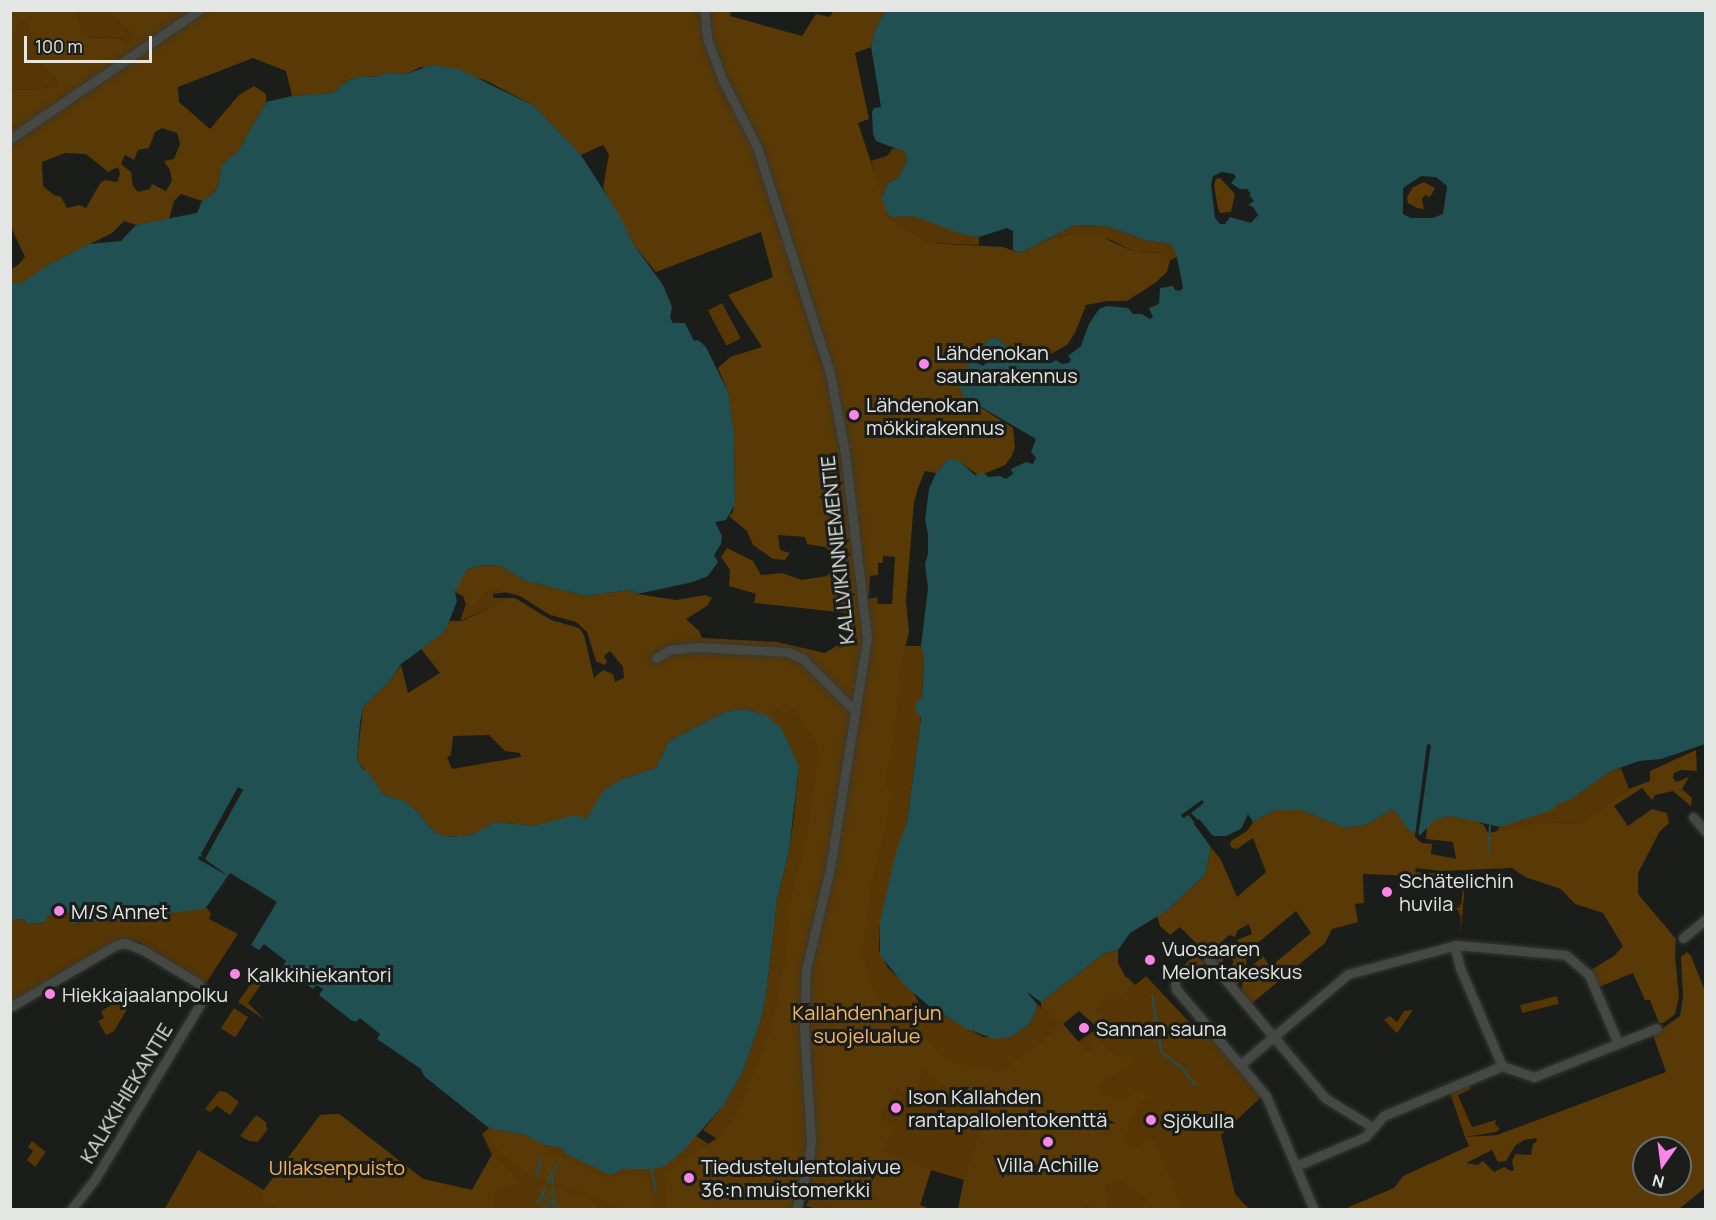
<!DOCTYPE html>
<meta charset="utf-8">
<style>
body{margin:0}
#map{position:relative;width:1716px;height:1220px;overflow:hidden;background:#1a1d19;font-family:Manrope,sans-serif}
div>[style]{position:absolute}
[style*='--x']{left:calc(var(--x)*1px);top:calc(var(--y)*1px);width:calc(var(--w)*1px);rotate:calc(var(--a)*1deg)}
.green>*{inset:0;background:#563604;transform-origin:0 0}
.forest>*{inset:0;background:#593906}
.water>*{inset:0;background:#215053}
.pier>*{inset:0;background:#1a1d19}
.stream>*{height:2px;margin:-1px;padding:0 1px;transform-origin:1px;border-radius:1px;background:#215053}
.roads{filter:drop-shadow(0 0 2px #363836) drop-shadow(0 0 2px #363836)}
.minor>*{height:9px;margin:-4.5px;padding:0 4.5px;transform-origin:4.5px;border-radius:4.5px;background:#454843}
.dots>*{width:16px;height:16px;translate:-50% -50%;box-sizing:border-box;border:3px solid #1a1d19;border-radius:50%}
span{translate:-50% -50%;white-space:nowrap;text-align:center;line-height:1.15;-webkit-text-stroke:6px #1a1d19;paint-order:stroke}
.poi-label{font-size:20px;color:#e4e6e4}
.left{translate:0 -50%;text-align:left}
.street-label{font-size:20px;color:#e4e6e4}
.park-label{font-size:20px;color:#f8b764}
.frame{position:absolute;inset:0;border:12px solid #e4e6e4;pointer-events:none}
.north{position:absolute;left:1632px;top:1136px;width:60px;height:60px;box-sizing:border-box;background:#1a1d19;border:2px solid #6b6d6a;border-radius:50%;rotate:194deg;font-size:16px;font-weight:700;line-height:24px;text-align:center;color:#e4e6e4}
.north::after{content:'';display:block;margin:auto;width:21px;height:27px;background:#fa87e7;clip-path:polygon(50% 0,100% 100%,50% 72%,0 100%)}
.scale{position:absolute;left:24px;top:36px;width:128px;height:27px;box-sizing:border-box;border:3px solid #e4e6e4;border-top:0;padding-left:8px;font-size:18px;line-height:21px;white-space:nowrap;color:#e4e6e4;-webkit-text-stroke:4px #1a1d19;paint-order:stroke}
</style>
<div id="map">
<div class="green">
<div style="clip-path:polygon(83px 11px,106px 11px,133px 35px,129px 42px,119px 38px,83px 37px,78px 14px)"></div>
<div style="clip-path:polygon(26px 23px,42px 66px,54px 76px,60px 85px,35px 90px,11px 89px,10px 35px,15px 35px,19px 24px)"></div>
<div style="clip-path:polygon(893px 148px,905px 152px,907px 161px,899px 177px,888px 183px,882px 198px,871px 161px,887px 156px)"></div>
<div style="clip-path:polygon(892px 199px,979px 237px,979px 245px,929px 243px,889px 217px)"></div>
<div style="clip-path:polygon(1075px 225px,1106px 226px,1145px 240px,1171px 244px,1177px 257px,1170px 260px,1161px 253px,1135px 252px,1111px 240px,1074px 234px,1048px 239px)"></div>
<div style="left:722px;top:303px;width:40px;height:16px;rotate:62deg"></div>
<div style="clip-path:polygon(490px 588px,508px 592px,493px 594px,493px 598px,511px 598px,460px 621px,466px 604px,470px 607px)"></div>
<div style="clip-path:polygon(876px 646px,921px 646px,924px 658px,920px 726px,907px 823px,880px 921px,879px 950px,888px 968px,913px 992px,923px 1011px,936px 1024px,943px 1015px,983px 1037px,1011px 1037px,1028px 1025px,1035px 1014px,1037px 1004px,1078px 1042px,1099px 1027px,1083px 1008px,1127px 977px,1135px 985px,1146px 976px,1193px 1026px,1199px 1022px,1262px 1096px,1221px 1135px,1235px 1194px,1249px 1209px,958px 1209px,964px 1180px,931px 1170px,920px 1205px,930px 1209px,820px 1210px,806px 1206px,812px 1191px)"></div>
<div style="clip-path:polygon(862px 654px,791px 1209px,164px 1210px,198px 1150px,264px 1190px,320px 1115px,339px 1114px,423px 1179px,472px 1190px,492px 1155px,482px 1134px,489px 1128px,654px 1169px,693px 1134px,784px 1191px,790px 1186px,703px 1130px,723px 1106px,741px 1075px,760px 1023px,766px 995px,777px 900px,789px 851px,794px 816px,799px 766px,759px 713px)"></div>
<div style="clip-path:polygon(1621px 768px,1629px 789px,1580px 823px,1547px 822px,1495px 833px,1500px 827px,1499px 814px,1570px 800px,1611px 771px)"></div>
<div style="clip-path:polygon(1414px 872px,1466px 875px,1460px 939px,1461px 917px,1457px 909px,1447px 904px,1461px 905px,1464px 880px,1414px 876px)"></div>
<div style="clip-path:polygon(207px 908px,211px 914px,209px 919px,238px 934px,206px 983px,139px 942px,126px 939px,11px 1001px,11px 920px,25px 919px,26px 924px,46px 922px,45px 916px,71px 913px,73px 924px)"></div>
<div style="clip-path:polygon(256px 977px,263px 982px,248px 1003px,265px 1020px,238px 1002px)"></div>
<div style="left:1557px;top:996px;width:8px;height:38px;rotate:76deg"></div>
<div style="clip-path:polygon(125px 997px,132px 1001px,114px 1031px,106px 1035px,98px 1021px,104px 1018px,101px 1011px)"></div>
<div style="left:234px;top:1008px;width:17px;height:24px;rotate:33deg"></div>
<div style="clip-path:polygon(1413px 1010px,1397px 1033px,1384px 1020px,1390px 1016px,1397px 1022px,1404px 1011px)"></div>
<div style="clip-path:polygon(1469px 1084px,1471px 1089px,1458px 1095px,1472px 1127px,1496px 1120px,1495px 1124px,1500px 1129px,1496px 1132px,1465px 1137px,1450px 1093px)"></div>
<div style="clip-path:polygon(219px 1091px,226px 1092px,239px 1102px,230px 1115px,217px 1106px,210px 1112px,205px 1109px)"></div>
<div style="clip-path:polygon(256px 1115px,266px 1122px,267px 1130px,258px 1142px,249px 1141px,240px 1136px)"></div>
<div style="clip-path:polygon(32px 1141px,46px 1152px,35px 1167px,27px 1160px,33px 1151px,28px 1147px)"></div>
</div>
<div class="forest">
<div style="clip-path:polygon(evenodd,731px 10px,730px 16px,802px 36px,816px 14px,830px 17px,833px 11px,886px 11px,876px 27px,871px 47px,855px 53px,869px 119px,858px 123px,889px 217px,929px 243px,1003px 247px,1020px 253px,1048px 239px,1074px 234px,1094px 234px,1135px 252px,1161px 253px,1170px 260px,1167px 272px,1155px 283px,1127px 301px,1107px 301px,1086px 305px,1075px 333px,1067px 345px,1040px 360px,1031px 362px,994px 337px,982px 346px,974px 347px,969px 353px,972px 360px,965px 370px,964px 397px,1013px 428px,1015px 447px,1012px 456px,1005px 465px,979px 476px,959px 461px,946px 461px,936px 473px,925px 471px,918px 488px,914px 502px,906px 601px,909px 632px,900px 669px,895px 730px,885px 783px,891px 795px,886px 827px,871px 887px,863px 952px,867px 976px,881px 1006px,881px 1018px,902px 1042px,910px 1041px,920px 1032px,937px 1051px,954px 1063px,1000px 1072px,1009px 1068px,1012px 1061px,1040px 1043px,1059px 1025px,1041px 1007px,1041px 1002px,1105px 953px,1118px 950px,1118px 963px,1130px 985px,1125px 995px,1114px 1000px,1105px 999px,1095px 1009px,1103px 1020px,1096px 1026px,1079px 1011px,1063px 1024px,1083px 1047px,1091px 1052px,1095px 1038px,1117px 1057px,1130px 1057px,1131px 1065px,1114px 1074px,1108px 1073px,1101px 1083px,1097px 1097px,1108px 1095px,1123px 1102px,1135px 1091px,1144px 1092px,1147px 1097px,1133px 1114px,1126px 1136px,1127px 1144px,1137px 1148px,1146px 1141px,1154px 1141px,1178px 1197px,1180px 1209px,1154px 1209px,1142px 1195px,1118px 1178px,1105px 1187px,1108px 1209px,1097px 1209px,1091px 1201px,1080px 1209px,958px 1209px,964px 1180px,990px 1099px,971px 1102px,958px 1097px,924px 1070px,912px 1096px,897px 1088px,879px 1118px,895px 1128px,881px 1151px,931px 1170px,920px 1205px,930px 1209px,842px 1209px,798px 1191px,791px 1209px,667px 1209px,664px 1174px,720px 1136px,737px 1114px,772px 1028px,786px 958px,790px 902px,805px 846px,816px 776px,817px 743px,797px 713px,784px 704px,766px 715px,745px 709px,727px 711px,669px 741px,656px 768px,622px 779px,586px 819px,533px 826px,495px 822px,471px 835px,448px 837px,434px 832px,417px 811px,404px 801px,384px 795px,357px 760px,363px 707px,389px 682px,401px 665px,408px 693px,440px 673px,421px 649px,442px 634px,450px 621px,462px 621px,510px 598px,515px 598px,551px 620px,579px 628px,584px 635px,594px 678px,603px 670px,613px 674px,615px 682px,624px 678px,623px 667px,610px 651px,604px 656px,607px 662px,604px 665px,596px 661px,587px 632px,576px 622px,550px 615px,520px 596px,490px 588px,474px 606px,470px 607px,466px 604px,463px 596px,455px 592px,459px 581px,467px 569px,483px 565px,501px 566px,526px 581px,586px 596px,630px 590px,637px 594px,676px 600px,705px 595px,712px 598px,707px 606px,686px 619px,699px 631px,702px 638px,777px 642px,825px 653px,853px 636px,847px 613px,754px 603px,756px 594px,729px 586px,730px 570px,721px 557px,727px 548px,753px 561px,761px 575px,782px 573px,802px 580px,827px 576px,835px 568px,836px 580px,849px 578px,844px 556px,833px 554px,825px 547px,807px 544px,805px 537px,778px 535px,780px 550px,790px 553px,785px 560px,773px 559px,753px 545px,747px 531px,729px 516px,733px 512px,735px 491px,734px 433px,728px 392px,718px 368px,730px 357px,762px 347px,728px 295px,773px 277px,761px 232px,656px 272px,634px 245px,603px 188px,609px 154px,603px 145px,581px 155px,534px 106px,485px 80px,421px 67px,406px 74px,385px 73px,376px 77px,362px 76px,347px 81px,333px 93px,292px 96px,286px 71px,253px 58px,178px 87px,179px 102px,210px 129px,239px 95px,254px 86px,266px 94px,266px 102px,237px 153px,227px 159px,221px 167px,218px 185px,214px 193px,202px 201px,181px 194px,174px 201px,169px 219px,136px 225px,124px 221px,112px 233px,48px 265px,32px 278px,22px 283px,11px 283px,11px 269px,17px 266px,25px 257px,11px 227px,10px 89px,35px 90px,59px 85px,54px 76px,42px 66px,26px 23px,19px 24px,15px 35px,11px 35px,11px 11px,83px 11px,78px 14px,83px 37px,119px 38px,129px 42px,133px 35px,106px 11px,731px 10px,162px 128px,177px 133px,180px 144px,174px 159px,164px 161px,170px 170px,172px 181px,166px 191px,152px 184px,150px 189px,138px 192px,133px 186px,131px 172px,121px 164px,125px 155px,134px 160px,138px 150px,149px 148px,155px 132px,162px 128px,731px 10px,65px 153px,86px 154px,108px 172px,118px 167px,120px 174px,117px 182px,105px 180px,101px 182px,86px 208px,80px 205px,67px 208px,61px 197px,54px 195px,43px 186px,42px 162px,65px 153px,731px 10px,883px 556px,895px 557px,892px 604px,878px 604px,877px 597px,865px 600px,864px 595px,869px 594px,870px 576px,878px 575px,878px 563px,883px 563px,883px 556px,731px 10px,489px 735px,505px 751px,520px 753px,521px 757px,452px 769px,447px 757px,451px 755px,453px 736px,489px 735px,731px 10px,712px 1178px,725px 1195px,713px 1203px,701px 1187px,712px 1178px)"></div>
<div style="clip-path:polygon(1220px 178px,1235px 194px,1231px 212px,1220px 213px,1218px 209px,1214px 185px,1216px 179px)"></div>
<div style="clip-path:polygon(1424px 182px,1435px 188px,1430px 197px,1425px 195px,1422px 199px,1424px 209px,1417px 208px,1408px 203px,1407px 197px,1413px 187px)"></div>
<div style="clip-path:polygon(1696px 750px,1697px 771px,1681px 770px,1674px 773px,1673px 778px,1676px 782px,1689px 777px,1682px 789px,1692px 798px,1691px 806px,1673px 791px,1655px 795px,1652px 800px,1642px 788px,1614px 806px,1628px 826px,1652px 809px,1667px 813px,1669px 823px,1660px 831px,1638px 873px,1638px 894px,1676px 939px,1675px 956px,1679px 997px,1675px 1014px,1664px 1023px,1659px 1023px,1650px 1000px,1645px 1000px,1633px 973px,1599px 987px,1591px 970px,1614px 956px,1623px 946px,1603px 913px,1575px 904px,1561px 889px,1525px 877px,1512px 868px,1441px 871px,1416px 868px,1414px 876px,1363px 874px,1364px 903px,1355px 904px,1358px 922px,1332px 929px,1325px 943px,1251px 1004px,1241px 992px,1243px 981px,1249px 969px,1263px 956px,1270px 967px,1311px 933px,1296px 911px,1247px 952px,1246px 967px,1236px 987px,1225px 973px,1234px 962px,1230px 956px,1238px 943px,1237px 940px,1252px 934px,1249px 924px,1238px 930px,1235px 937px,1229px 935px,1217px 946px,1225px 955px,1220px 967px,1180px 927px,1170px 935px,1160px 926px,1157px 915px,1168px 910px,1205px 875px,1211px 847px,1221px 860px,1237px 897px,1266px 872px,1253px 838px,1237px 849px,1232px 848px,1230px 845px,1231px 841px,1247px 831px,1253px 822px,1275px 810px,1301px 810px,1345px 828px,1368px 824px,1391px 810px,1396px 812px,1409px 831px,1415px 833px,1415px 837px,1422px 843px,1432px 844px,1431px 854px,1456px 859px,1453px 842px,1426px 839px,1427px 827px,1435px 820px,1450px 816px,1468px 818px,1484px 825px,1488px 833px,1547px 822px,1580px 823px,1629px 789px,1650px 781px,1650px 771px)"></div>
<div style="clip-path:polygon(evenodd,1687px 952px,1691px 956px,1705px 991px,1706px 1187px,1679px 1209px,1342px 1210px,1394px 1188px,1403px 1176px,1469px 1146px,1465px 1137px,1497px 1135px,1666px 1072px,1653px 1035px,1680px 1016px,1683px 997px,1681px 957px,1687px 952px,1536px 1138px,1537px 1141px,1533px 1144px,1531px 1155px,1515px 1154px,1512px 1162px,1514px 1170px,1511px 1171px,1504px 1167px,1494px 1172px,1483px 1161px,1477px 1165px,1466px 1163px,1492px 1150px,1498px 1162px,1506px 1161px,1515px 1146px,1524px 1140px,1536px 1138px,1687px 952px,1644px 1148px,1680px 1148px,1680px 1184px,1644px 1184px,1644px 1148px)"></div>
<div style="clip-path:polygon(1196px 955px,1205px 963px,1189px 977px,1184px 969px,1185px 964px)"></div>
<div style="clip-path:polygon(339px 1114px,423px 1179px,472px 1190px,492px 1155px,512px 1172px,514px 1179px,518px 1182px,496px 1190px,493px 1209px,280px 1210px,261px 1200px,264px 1190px,320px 1115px)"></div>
<div style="clip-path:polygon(489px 1128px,525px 1135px,545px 1145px,545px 1154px,553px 1158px,556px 1154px,606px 1178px,626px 1174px,649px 1178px,653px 1209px,624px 1209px,578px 1190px,534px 1177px,503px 1156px,494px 1144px)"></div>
<div style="clip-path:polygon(542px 1187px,575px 1193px,598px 1204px,596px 1209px,535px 1209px)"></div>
</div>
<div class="water">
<div style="clip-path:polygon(evenodd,886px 11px,1705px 11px,1705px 744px,1661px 759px,1639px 761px,1611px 771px,1570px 800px,1558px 804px,1552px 810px,1500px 827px,1450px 816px,1435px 820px,1420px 835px,1409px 831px,1396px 812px,1391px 810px,1368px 824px,1345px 828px,1301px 810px,1275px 810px,1253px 822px,1248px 814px,1241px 829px,1226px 836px,1213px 836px,1199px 819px,1194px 824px,1211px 847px,1205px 875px,1168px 910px,1130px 933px,1118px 950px,1105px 953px,1041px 1002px,1027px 992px,1037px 1004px,1035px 1014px,1028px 1025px,1011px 1037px,994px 1039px,965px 1028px,928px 1005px,904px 985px,880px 955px,880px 921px,897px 849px,907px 823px,920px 726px,921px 718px,914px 707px,922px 697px,924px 658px,921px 646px,928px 588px,925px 564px,928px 554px,928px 534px,925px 520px,929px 489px,936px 473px,946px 461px,951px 459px,959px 461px,975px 475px,984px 473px,988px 477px,1000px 476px,1006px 479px,1013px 474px,1011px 469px,1026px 462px,1033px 464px,1036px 458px,1031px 452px,1036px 439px,964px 397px,959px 385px,965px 370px,972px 360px,983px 366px,991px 359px,982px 346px,994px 337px,1031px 362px,1051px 363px,1056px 360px,1062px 364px,1069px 363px,1071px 359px,1068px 356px,1081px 346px,1089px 324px,1099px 309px,1107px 306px,1128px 308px,1133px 314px,1142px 314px,1150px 319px,1153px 317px,1149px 308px,1159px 304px,1160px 288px,1173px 286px,1175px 290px,1180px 291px,1183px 288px,1177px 257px,1171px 244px,1145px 240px,1106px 226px,1075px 225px,1020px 253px,1013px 250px,1013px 231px,1007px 228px,979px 237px,962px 234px,913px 216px,889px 217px,882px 198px,888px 183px,899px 177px,907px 161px,905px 152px,876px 141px,873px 134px,872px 112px,874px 108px,881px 107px,871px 47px,876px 27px,886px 11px,1222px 172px,1234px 174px,1236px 177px,1231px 183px,1240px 189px,1247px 189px,1251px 194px,1249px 195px,1254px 201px,1248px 205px,1253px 207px,1258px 215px,1251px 223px,1230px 217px,1225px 224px,1220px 224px,1215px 218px,1211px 185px,1213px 176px,1222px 172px,886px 11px,1421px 176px,1436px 177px,1447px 186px,1443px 214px,1432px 218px,1411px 218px,1403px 214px,1403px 188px,1421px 176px)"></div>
<div style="clip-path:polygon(432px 65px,459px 69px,534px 106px,581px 155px,618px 213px,634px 245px,663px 285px,672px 307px,670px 318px,673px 323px,685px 323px,694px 341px,698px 340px,706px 347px,728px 392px,734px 433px,735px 504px,726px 520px,715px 522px,722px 536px,721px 544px,714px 555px,718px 562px,708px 576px,693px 582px,637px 594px,630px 590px,586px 596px,526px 581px,501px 566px,483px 565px,467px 569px,455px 592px,457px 601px,447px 627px,442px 634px,401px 664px,389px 682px,363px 707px,360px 723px,357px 760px,363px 769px,368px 772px,384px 795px,404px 801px,417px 811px,434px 832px,448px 837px,471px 835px,495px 822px,533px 826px,575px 815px,586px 819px,603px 791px,622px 779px,656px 768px,669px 741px,727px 711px,745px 709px,766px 715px,782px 729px,799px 766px,789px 851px,777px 900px,766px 995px,760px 1023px,741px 1075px,723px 1106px,682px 1152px,665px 1166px,654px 1169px,624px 1169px,610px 1175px,566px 1154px,562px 1148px,545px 1145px,525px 1135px,489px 1128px,424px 1076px,421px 1069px,377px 1039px,380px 1034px,360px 1018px,356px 1022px,351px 1020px,319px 995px,323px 989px,317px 985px,313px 989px,282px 967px,286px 961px,264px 944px,259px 950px,251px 945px,277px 902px,230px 873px,205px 909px,72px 924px,71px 913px,46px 916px,46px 922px,26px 924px,25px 919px,11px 920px,11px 283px,22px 283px,48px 265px,89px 244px,121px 241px,136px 225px,197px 213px,202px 201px,214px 193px,218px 186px,221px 167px,227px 159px,237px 153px,266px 102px,292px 96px,333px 93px,347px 81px,362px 76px,376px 77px,385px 73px,406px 74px)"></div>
</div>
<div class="pier">
<div style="clip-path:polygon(1427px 744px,1431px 745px,1418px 837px,1415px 836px)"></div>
<div style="clip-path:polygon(238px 787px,243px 790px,205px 859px,228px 876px,198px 859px,199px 856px,203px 857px,201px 854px)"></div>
<div style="clip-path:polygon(1202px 800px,1204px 803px,1191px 813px,1213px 836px,1214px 839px,1197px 824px,1214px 845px,1213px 850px,1189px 815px,1183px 818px,1181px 815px)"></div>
</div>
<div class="stream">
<div style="--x:1488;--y:854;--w:28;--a:-86"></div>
<div style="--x:1152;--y:995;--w:57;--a:80.9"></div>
<div style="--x:1161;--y:1051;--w:26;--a:39"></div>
<div style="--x:1181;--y:1067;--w:23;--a:52"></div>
<div style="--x:651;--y:1169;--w:23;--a:77"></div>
<div style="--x:552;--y:1175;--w:9;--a:84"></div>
<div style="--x:536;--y:1178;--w:22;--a:-77"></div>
<div style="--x:548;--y:1182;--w:19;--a:-62"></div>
<div style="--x:546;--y:1187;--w:16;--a:120"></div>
<div style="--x:538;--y:1201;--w:14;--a:39"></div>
<div style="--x:553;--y:1188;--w:18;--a:84"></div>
<div style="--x:542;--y:1195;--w:23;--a:40"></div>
</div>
<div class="roads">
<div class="minor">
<div style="--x:704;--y:10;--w:31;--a:83"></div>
<div style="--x:708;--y:41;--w:43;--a:69.4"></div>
<div style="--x:723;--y:81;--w:74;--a:62.7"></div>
<div style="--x:757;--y:147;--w:237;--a:72.1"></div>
<div style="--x:830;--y:373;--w:81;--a:79.4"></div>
<div style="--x:845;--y:453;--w:186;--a:83.2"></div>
<div style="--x:867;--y:638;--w:229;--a:99.1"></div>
<div style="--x:831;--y:864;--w:109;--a:103.3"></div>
<div style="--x:806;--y:970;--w:59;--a:91.9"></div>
<div style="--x:804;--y:1029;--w:110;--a:86.4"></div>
<div style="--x:811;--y:1139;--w:23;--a:95"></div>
<div style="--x:809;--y:1162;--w:50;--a:105.2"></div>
<div style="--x:10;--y:139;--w:229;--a:-34.3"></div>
<div style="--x:656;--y:658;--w:15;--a:-32"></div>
<div style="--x:669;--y:650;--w:28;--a:-6"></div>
<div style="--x:697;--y:647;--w:91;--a:3.1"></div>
<div style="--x:788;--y:652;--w:17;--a:25"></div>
<div style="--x:803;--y:659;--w:75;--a:45"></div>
<div style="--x:1693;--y:817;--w:20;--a:49"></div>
<div style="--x:1683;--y:938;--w:30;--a:-40"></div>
<div style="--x:1454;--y:945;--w:24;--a:75"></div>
<div style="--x:1460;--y:968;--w:107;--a:66.8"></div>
<div style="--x:1208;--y:959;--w:182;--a:49.9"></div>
<div style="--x:1325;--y:1098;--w:57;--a:31.5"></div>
<div style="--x:1175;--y:983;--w:6;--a:81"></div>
<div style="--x:1176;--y:989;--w:140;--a:49.9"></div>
<div style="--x:1266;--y:1096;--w:124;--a:67.2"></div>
<div style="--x:10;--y:1007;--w:123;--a:-30.3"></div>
<div style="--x:116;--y:945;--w:9;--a:-13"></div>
<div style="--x:125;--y:943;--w:19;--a:21"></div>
<div style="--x:143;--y:950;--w:64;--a:31"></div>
<div style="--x:198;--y:983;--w:10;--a:53"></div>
<div style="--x:204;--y:991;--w:10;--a:101"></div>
<div style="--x:202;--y:1001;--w:208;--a:121"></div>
<div style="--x:95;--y:1179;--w:39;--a:128"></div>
<div style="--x:1240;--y:1065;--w:141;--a:-40.1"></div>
<div style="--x:1348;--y:974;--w:113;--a:-14.9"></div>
<div style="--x:1457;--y:945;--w:109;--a:5.2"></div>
<div style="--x:1566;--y:955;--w:30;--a:41"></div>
<div style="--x:1589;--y:975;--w:74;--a:66.9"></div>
<div style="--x:1296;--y:1166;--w:75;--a:-22.8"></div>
<div style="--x:1365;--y:1137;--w:28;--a:-49"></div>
<div style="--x:1383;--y:1116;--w:129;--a:-22.8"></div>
<div style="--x:1502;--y:1066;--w:34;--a:19"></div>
<div style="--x:1534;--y:1077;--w:132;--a:-21.7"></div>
</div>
</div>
<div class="dots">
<div style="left:924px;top:364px;background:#fa87e7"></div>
<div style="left:854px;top:415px;background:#fa87e7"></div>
<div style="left:1387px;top:892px;background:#fa87e7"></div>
<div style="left:59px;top:911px;background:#fa87e7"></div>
<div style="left:1150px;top:960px;background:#fa87e7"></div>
<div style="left:235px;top:974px;background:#fa87e7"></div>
<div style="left:50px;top:994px;background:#fa87e7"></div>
<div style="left:1084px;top:1028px;background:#fa87e7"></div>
<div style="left:896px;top:1108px;background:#fa87e7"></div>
<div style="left:1151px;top:1120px;background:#fa87e7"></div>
<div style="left:1048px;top:1142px;background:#fa87e7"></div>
<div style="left:689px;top:1178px;background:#fa87e7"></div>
</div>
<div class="poi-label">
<span class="left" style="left:936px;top:364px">Lähdenokan<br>saunarakennus</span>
<span class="left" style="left:866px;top:416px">Lähdenokan<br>mökkirakennus</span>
<span class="left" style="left:1399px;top:892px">Schätelichin<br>huvila</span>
<span class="left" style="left:71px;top:911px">M/S Annet</span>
<span class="left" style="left:1162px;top:960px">Vuosaaren<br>Melontakeskus</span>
<span class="left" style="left:247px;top:974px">Kalkkihiekantori</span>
<span class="left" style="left:62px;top:994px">Hiekkajaalanpolku</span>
<span class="left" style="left:1096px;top:1028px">Sannan sauna</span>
<span class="left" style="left:908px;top:1108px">Ison Kallahden<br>rantapallolentokenttä</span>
<span class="left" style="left:1163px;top:1120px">Sjökulla</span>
<span style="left:1048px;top:1164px">Villa Achille</span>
<span class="left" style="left:701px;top:1178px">Tiedustelulentolaivue<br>36:n muistomerkki</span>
</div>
<div class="street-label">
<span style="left:837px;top:550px;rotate:-96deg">KALLVIKINNIEMENTIE</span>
<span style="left:126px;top:1093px;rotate:-59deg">KALKKIHIEKANTIE</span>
</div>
<div class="park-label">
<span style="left:867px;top:1024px">Kallahdenharjun<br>suojelualue</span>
<span style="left:337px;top:1167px">Ullaksenpuisto</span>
</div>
<div class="frame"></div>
<div class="north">N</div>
<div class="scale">100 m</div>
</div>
